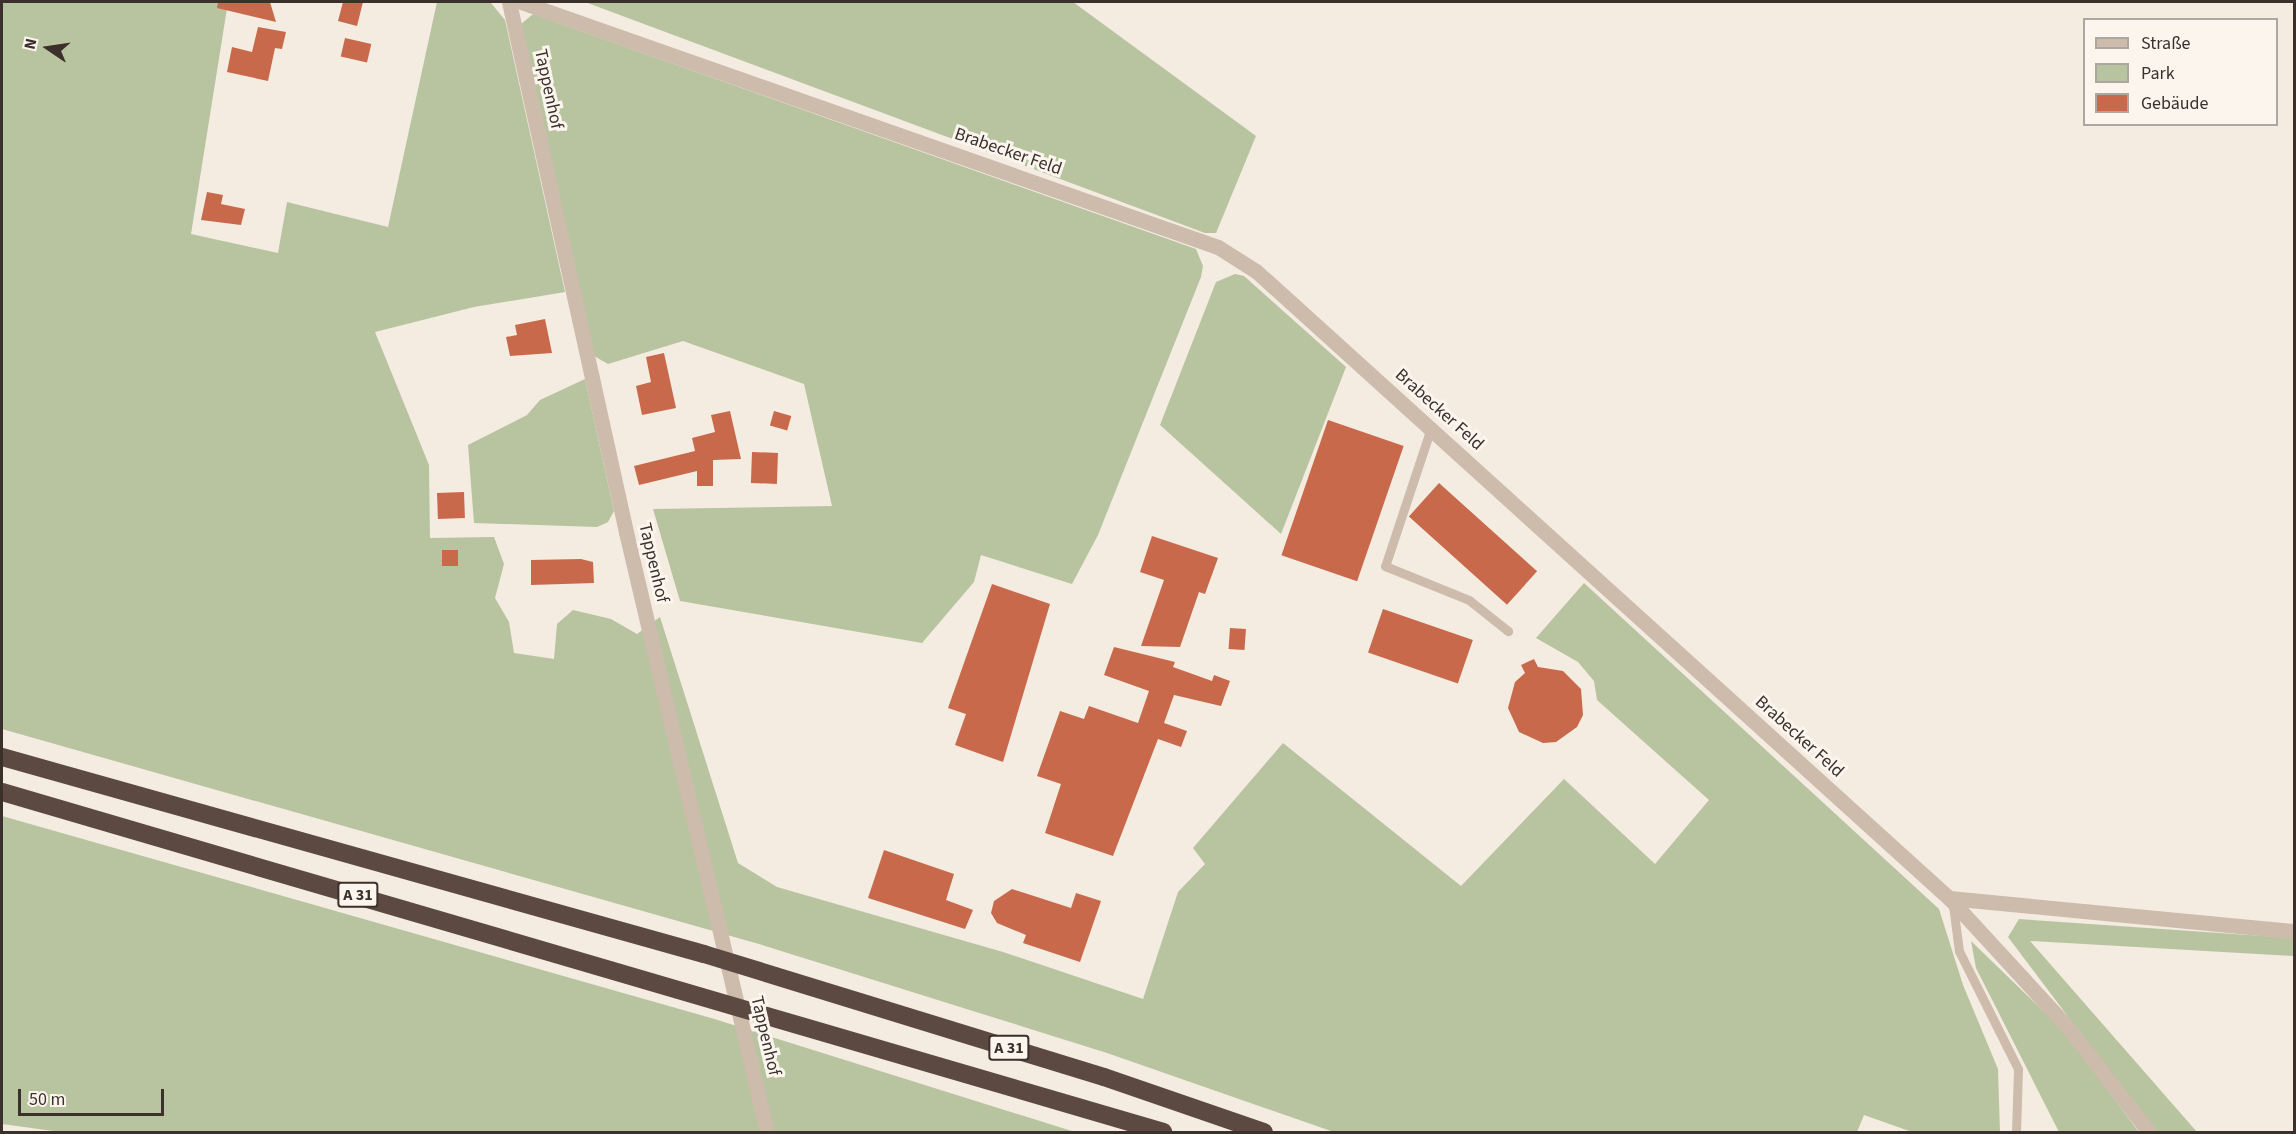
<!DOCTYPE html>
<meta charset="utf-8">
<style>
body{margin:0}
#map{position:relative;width:2296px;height:1134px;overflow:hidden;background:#f4ebe1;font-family:"Source Sans 3",sans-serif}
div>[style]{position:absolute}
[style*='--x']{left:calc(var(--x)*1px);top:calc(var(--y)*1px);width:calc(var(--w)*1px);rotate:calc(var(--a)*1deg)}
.green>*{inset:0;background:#b8c4a0}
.building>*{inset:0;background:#c8694b;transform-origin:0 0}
.lane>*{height:9px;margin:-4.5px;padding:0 4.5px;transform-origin:4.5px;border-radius:4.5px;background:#cdbbac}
.street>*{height:15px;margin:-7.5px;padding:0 7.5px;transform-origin:7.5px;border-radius:7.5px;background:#cdbbac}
.highway>*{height:18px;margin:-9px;padding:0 9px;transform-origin:9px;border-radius:9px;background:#5c4a42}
span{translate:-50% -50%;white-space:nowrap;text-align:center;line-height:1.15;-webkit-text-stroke:6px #fbf5ee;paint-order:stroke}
.shield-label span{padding:2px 4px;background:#fbf5ee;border:2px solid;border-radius:4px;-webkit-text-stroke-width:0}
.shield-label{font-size:16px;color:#3b302b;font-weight:700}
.street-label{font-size:18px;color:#3b302b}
.frame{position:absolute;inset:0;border:3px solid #3b302b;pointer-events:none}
.legend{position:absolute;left:2083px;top:18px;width:195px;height:108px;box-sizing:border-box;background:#fbf5ee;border:2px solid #aea6a0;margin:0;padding:8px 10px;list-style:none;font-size:18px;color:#3b302b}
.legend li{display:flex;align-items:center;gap:12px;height:30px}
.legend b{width:30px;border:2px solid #aea6a0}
.north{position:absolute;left:18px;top:18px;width:60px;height:60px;-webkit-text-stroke:4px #fbf5ee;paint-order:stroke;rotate:283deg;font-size:16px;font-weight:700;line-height:24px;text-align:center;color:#3b302b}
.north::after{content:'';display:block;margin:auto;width:21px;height:27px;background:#3b302b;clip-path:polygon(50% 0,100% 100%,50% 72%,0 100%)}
.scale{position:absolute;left:18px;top:1089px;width:146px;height:27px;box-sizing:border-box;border:3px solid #3b302b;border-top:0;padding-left:8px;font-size:18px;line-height:21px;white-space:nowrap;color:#3b302b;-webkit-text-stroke:4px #fbf5ee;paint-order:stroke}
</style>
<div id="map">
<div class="green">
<div style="clip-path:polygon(2px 2px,228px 2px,191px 234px,278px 253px,287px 202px,388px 227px,437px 2px,491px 3px,505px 20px,565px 292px,474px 307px,375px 332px,429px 465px,430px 538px,494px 537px,504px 564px,495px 598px,509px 622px,514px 653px,554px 659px,557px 624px,573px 610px,611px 619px,637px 634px,660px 617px,738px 863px,777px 887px,1003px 952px,1143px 999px,1178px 892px,1205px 864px,1193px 848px,1283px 743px,1461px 886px,1564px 779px,1655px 864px,1709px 800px,1597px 700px,1594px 681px,1578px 662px,1536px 638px,1584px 583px,1939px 909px,1963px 985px,1998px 1069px,2000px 1132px,1912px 1132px,1864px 1115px,1857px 1132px,1334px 1132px,1107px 1053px,759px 944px,2px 729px)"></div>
<div style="clip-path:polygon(585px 2px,1073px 2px,1256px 136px,1216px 233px,1205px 233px)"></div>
<div style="clip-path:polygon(533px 14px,1196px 249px,1203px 266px,1201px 277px,1098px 535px,1072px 584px,981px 555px,974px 582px,922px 643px,680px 601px,653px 509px,832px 506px,804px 384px,683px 341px,608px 364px,594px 356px,521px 24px)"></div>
<div style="clip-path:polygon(1235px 274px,1244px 276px,1346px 367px,1281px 534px,1160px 425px,1216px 282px)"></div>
<div style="clip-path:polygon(585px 379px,614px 511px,608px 522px,597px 527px,474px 523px,468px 445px,527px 415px,540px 400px)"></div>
<div style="clip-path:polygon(2px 816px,711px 1018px,1075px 1132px,61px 1132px,2px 1124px)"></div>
<div style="clip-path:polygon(2019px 919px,2290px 938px,2294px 938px,2294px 956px,2030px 941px,2197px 1132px,2155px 1132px,2008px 937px)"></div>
<div style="clip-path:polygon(1971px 941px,2061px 1028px,2139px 1132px,2059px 1132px,1976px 968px)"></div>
</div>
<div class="building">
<div style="clip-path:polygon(218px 2px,270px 2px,276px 22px,217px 8px)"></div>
<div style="clip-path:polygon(343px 2px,363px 2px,357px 26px,338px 21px)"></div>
<div style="clip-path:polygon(258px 27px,286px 32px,282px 49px,275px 48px,268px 81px,227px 72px,232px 47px,252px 52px)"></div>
<div style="left:345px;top:38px;width:27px;height:19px;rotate:13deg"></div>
<div style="clip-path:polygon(207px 192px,223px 195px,221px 204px,245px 209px,241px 225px,201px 220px)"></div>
<div style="clip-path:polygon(545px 319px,552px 353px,510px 356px,506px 337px,517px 335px,515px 325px)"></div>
<div style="clip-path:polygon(664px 353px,676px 408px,642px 415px,636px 386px,651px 382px,646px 357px)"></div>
<div style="clip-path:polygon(730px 411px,741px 459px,713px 460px,713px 486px,697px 486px,697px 471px,639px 485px,634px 466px,695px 451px,692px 438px,715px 432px,711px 415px)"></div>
<div style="left:774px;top:411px;width:18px;height:15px;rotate:16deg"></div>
<div style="left:1328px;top:420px;width:80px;height:143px;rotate:19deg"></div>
<div style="left:752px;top:452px;width:26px;height:31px;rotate:2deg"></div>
<div style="left:1439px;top:483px;width:132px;height:45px;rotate:42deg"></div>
<div style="left:464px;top:492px;width:26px;height:27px;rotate:88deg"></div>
<div style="clip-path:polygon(1152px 536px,1218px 558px,1205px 594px,1199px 592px,1180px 647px,1141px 646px,1164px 580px,1140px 572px)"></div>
<div style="left:442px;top:550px;width:16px;height:16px"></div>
<div style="clip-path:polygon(581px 559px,593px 562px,594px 583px,531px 585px,531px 560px)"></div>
<div style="clip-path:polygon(992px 584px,1050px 604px,1003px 762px,955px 745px,966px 714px,948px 708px)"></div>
<div style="left:1383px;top:609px;width:95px;height:46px;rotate:19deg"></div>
<div style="left:1230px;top:628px;width:16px;height:21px;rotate:4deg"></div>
<div style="clip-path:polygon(1114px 647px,1175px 662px,1173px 667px,1212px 681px,1214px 675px,1230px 681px,1221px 706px,1174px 695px,1164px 723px,1187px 731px,1181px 747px,1158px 739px,1113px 856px,1045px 833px,1061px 784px,1037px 776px,1060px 711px,1084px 719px,1089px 706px,1138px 723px,1149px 691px,1104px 675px)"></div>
<div style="clip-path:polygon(1534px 659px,1538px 667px,1563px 671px,1581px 689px,1583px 715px,1577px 727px,1556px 742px,1543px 743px,1519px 732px,1508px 708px,1515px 682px,1525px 673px,1521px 665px)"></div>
<div style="clip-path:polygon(884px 850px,954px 874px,946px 900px,973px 910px,965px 929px,868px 898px)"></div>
<div style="clip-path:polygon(1012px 889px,1071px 908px,1076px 893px,1101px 901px,1080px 962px,1023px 943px,1026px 935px,997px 923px,991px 913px,994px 901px)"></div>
</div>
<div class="lane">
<div style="--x:1431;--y:428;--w:145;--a:108.4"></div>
<div style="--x:1385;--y:566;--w:91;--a:22"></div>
<div style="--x:1469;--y:600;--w:50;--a:38.5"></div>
<div style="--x:1953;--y:905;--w:46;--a:82.6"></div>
<div style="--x:1959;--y:951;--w:132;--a:63.4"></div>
<div style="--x:2018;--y:1069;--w:63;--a:91.8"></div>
</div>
<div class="street">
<div style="--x:509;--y:2;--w:543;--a:77.55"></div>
<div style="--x:626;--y:532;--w:616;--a:76.78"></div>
<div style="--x:521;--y:2;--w:739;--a:19.37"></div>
<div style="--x:1218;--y:247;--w:45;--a:32.3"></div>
<div style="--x:1256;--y:271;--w:935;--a:42.14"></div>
<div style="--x:1949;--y:898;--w:171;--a:47.4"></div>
<div style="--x:2065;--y:1024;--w:137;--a:52.1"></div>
<div style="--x:1949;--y:898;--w:347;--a:5.5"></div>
</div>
<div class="highway">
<div style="--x:2;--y:757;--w:729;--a:15.68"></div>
<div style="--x:704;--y:954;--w:418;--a:17.1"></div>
<div style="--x:1104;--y:1077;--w:169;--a:19"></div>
<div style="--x:2;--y:792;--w:1210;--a:16.32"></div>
</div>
<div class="shield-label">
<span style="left:358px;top:895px">A 31</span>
<span style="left:1009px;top:1048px">A 31</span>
</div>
<div class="street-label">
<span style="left:548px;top:89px;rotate:78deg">Tappenhof</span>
<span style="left:1008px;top:152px;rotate:19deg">Brabecker Feld</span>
<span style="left:1439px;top:410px;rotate:42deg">Brabecker Feld</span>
<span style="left:653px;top:563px;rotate:77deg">Tappenhof</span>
<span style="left:1799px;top:737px;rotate:42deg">Brabecker Feld</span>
<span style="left:765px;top:1036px;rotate:77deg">Tappenhof</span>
</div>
<div class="frame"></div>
<ul class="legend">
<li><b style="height:8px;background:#cdbbac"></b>Straße</li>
<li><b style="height:16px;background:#b8c4a0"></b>Park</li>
<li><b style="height:16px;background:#c8694b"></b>Gebäude</li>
</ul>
<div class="north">N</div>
<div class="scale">50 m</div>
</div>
